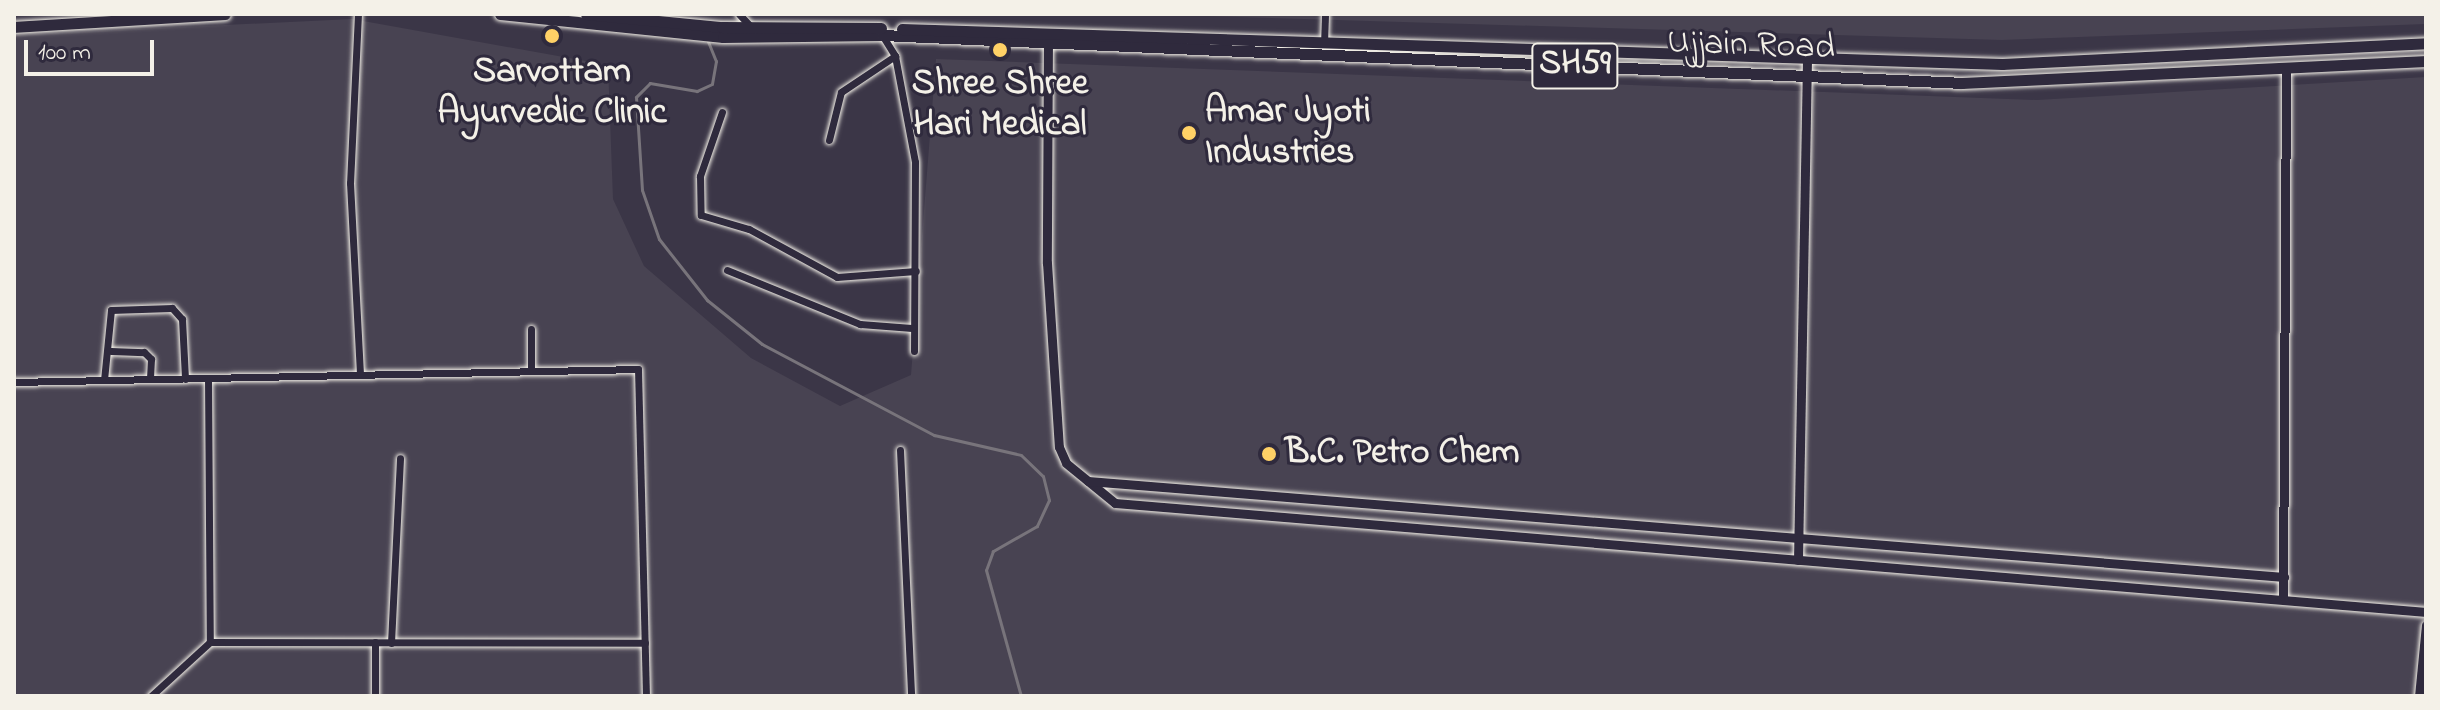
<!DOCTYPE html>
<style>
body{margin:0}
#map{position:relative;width:2440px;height:710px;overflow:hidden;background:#3b3647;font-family:"Indie Flower",sans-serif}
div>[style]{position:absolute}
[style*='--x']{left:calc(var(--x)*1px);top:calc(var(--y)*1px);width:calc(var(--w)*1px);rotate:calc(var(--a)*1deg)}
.built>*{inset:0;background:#484352}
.stream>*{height:3px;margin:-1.5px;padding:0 1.5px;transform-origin:1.5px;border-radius:1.5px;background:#78747b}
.roads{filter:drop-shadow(0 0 2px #f4f1e8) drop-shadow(0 0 2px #f4f1e8)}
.street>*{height:7px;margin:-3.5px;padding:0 3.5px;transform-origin:3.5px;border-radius:3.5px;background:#2f2a3d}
.secondary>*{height:9px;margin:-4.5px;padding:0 4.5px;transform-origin:4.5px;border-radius:4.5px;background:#2f2a3d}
.primary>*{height:11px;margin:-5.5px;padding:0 5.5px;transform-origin:5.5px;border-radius:5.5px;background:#2f2a3d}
.dots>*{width:22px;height:22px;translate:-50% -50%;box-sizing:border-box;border:4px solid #2f2a3d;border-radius:50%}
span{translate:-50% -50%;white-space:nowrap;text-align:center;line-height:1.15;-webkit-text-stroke:6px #2f2a3d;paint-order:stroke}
.shield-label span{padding:2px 6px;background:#2f2a3d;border:2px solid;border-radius:6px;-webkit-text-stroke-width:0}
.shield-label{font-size:34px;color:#f4f1e8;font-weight:700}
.street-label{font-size:36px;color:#f4f1e8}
.poi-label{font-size:36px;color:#f4f1e8;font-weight:700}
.left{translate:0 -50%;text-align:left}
.frame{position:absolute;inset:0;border:16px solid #f4f1e8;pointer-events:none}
.scale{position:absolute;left:24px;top:40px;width:130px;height:36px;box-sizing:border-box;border:4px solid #f4f1e8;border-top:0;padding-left:10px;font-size:24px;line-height:28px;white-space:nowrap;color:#f4f1e8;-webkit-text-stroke:6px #2f2a3d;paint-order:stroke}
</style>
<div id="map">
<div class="built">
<div style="clip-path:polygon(1140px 14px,2426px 14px,2426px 24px,2002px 40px)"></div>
<div style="clip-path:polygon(352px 19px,608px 65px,613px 199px,644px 266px,751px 358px,840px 406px,911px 375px,936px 59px,2037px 100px,2426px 77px,2426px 696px,14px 696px,14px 35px)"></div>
</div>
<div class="stream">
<div style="--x:707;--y:39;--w:24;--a:68"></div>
<div style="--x:716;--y:61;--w:23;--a:100"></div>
<div style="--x:712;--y:84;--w:17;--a:155"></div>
<div style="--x:697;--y:91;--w:48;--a:-170.3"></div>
<div style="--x:650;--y:83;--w:20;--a:135"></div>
<div style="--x:636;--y:97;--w:93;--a:86.3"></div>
<div style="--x:642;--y:190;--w:52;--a:70.9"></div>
<div style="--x:659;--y:239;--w:78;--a:51.8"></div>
<div style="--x:707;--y:300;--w:70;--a:38.7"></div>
<div style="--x:762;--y:344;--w:195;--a:27.9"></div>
<div style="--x:934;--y:435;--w:89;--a:12.9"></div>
<div style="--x:1021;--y:455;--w:30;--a:44"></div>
<div style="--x:1043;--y:476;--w:25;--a:76"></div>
<div style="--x:1049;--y:500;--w:29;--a:115"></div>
<div style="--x:1037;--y:526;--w:51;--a:150.4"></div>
<div style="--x:993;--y:551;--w:20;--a:110"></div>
<div style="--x:986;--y:570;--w:131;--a:74.5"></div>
</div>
<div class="roads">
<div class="street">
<div style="--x:358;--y:14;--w:169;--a:92.7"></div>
<div style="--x:350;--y:183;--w:192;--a:87"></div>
<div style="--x:739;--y:14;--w:18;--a:47"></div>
<div style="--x:882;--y:35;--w:25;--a:58"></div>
<div style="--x:895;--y:56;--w:108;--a:79.3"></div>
<div style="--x:915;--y:162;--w:189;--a:90.3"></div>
<div style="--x:1324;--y:44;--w:30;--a:-88"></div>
<div style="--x:722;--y:112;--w:68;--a:109"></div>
<div style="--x:700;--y:176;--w:39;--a:89"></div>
<div style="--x:701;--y:215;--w:50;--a:16.3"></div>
<div style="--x:749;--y:229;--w:100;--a:28.6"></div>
<div style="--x:837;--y:277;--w:79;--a:-4.3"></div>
<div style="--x:829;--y:140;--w:49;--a:-76"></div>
<div style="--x:841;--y:92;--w:65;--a:-33.7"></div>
<div style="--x:727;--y:270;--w:144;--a:22.1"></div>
<div style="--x:860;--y:324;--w:52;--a:4.4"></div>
<div style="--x:531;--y:329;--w:42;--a:90"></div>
<div style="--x:111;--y:351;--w:33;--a:2"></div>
<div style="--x:144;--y:352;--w:10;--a:45"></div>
<div style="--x:151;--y:359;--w:20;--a:93"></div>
<div style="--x:208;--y:378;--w:264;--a:89.6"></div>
<div style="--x:104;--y:380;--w:70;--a:-84.3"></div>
<div style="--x:111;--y:310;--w:61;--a:-1.9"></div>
<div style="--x:172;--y:308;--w:15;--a:48"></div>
<div style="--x:182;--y:319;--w:60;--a:87.1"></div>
<div style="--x:14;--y:382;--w:624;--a:-1.19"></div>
<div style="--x:638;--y:369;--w:327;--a:88.6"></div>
<div style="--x:900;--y:450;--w:246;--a:87.4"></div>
<div style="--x:375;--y:642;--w:54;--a:90"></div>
<div style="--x:391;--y:643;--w:185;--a:-87.2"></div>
<div style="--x:151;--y:696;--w:80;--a:-42.5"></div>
<div style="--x:210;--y:642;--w:435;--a:0.1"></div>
</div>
<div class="secondary">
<div style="--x:1048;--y:37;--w:226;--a:90.3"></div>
<div style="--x:1047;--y:263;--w:184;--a:86.3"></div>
<div style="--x:1059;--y:447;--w:17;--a:66"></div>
<div style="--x:1066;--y:463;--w:63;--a:39.2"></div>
<div style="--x:1115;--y:503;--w:1316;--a:4.75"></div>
<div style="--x:1088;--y:481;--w:1200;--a:4.59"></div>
<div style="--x:1798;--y:560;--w:501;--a:-88.97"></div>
<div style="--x:2283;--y:596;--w:527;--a:-89.67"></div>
<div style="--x:2419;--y:696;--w:71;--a:-84.4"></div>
</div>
<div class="primary">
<div style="--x:500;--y:14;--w:224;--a:5.9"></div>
<div style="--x:723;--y:37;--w:159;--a:-0.7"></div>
<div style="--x:882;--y:35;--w:1081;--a:2.54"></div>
<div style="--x:1962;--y:83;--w:465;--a:-2.7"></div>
<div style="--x:586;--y:14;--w:137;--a:5.5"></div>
<div style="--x:722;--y:27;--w:159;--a:0.4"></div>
<div style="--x:14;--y:27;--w:211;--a:-3.5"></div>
<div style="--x:902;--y:29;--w:1101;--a:1.82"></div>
<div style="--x:2002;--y:64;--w:425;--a:-2.8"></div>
</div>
</div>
<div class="dots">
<div style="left:552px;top:36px;background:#ffd166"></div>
<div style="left:1000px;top:50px;background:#ffd166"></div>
<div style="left:1189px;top:133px;background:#ffd166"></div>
<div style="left:1269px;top:454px;background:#ffd166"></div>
</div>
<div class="shield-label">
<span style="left:1575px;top:66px">SH59</span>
</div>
<div class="street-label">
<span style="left:1751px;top:46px;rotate:2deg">Ujjain Road</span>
</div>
<div class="poi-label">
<span style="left:552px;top:93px">Sarvottam<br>Ayurvedic Clinic</span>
<span style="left:1000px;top:105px">Shree Shree<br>Hari Medical</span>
<span class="left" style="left:1205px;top:133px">Amar Jyoti<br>Industries</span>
<span class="left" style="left:1285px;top:454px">B.C. Petro Chem</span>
</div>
<div class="frame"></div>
<div class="scale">100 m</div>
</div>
